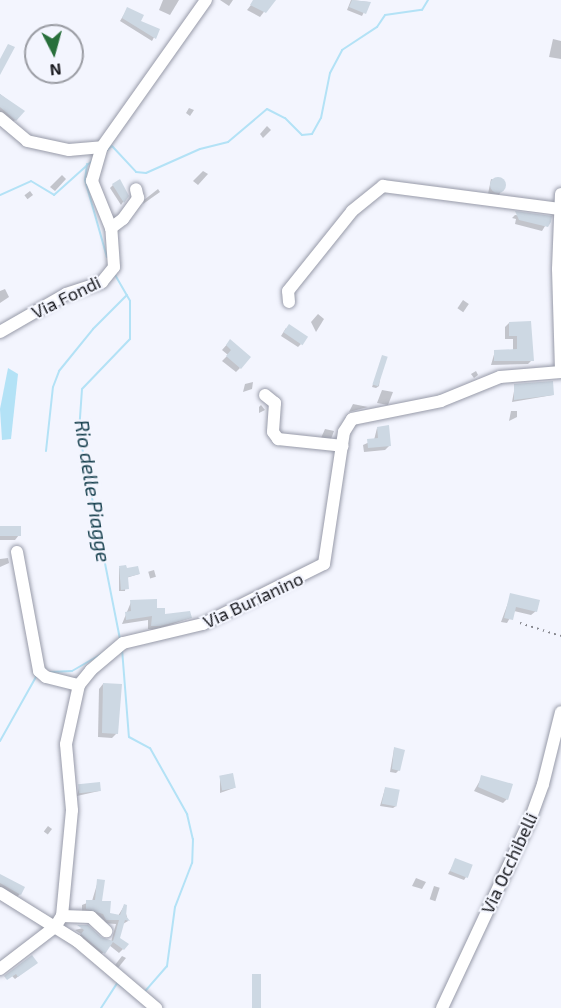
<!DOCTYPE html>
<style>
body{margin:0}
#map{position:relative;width:561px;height:1008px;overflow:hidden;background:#f3f5fe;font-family:"Exo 2",sans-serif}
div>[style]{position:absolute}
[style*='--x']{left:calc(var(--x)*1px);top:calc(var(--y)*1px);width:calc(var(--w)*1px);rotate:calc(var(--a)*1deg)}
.water>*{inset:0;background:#b3e2f6}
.shadow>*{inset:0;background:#0003;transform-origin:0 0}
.stream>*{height:2px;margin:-1px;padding:0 1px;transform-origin:1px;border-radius:1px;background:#b3e2f6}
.building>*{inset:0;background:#cdd8e3;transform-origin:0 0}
.round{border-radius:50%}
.path>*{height:1.5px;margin-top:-0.75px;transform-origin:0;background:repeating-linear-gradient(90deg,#888990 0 1.5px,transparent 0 6px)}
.roads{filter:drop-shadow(0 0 2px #979aa8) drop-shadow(0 0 2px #979aa8)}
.minor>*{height:12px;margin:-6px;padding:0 6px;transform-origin:6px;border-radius:6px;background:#fff}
span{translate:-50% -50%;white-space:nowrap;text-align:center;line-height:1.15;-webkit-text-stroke:4.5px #f3f5fe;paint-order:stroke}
.street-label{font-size:18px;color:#18191e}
.water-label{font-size:20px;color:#18414f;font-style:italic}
.north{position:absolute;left:24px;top:24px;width:60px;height:60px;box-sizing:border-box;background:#f3f5fe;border:2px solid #9b9da4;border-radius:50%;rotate:174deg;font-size:16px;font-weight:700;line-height:24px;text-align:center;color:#18191e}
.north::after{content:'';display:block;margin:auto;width:21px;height:27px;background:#286f3b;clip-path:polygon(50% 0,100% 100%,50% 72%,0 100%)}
</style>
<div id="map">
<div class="water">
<div style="clip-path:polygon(8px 368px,18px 374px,11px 439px,2px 440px,0 409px)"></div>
</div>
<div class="shadow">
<div style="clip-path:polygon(163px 0,179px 0,170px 15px,159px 10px)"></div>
<div style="clip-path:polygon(220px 0,233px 0,229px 6px)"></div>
<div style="clip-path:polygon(255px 0,273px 0,260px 17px,247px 10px)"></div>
<div style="clip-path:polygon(351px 0,369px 2px,362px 16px,347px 10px)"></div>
<div style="clip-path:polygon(128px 8px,139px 22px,158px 30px,152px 41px,120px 21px)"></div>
<div style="clip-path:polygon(553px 39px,561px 41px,561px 59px,549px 57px)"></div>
<div style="clip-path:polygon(0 94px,23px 112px,11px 124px,0 115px)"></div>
<div style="clip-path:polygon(189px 108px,194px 110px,190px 116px,186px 113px)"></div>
<div style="clip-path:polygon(267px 126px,271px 130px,263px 138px,260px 134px)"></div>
<div style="clip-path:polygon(203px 171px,208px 174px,198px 185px,193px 181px)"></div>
<div style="clip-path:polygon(62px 175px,66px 179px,55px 191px,50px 187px)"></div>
<div style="clip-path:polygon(491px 179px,505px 182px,499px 195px,488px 194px)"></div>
<div style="clip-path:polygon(113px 185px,127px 196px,121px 205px,110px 188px)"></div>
<div style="clip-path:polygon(158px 189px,160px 192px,143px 204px,144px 200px)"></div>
<div style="left:30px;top:191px;width:5px;height:7px;rotate:53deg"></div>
<div style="clip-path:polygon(515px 215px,550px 218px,542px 231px,515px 224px,516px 219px,512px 218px)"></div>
<div style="clip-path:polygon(5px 289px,9px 297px,0 303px,0 291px)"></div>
<div style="left:463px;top:300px;width:7px;height:10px;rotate:34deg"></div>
<div style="clip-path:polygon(318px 314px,324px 319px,316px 332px,311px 322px)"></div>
<div style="clip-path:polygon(509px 323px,532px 360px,528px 364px,491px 365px,495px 351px,513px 350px,513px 339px,505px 339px,505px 327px)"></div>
<div style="clip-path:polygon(286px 328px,301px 344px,298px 347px,281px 336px)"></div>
<div style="clip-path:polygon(230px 341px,240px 368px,236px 372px,222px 361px,228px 355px,222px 350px)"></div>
<div style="clip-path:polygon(383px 357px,379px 386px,376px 388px,372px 387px)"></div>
<div style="clip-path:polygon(476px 371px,478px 375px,474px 378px,471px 374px)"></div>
<div style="clip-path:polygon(253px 382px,252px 389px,243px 392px,245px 384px)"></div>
<div style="clip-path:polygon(515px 386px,553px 395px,512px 402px)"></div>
<div style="clip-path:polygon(382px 390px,393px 392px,388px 405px,377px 403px)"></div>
<div style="clip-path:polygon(353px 404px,368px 407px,349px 412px)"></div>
<div style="clip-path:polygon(261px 405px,265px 410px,259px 413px,259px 407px)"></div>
<div style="clip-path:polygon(511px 411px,517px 411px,517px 417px,509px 421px)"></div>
<div style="clip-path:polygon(377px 428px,390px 445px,385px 450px,364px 452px,363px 445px,374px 440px)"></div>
<div style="clip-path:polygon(325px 429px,334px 431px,331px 439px,321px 438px)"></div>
<div style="clip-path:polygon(0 528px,19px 535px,15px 540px,0 540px)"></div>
<div style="clip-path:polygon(8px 558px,9px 563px,0 567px,0 559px)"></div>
<div style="clip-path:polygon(119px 568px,139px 574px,126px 578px,125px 591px,119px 591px)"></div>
<div style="left:154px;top:570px;width:7px;height:6px;rotate:74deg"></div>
<div style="clip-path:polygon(511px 595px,536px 611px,531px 615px,514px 611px,507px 623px,501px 622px)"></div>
<div style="clip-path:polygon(131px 602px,164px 616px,190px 618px,155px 630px,148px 629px,148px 620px,122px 624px)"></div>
<div style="clip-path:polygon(103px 684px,117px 733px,112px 738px,98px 737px,99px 689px)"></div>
<div style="clip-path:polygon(394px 749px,399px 770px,396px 773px,390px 772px)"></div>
<div style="clip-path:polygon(220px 777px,234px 788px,220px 793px)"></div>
<div style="clip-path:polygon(482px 777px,507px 799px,503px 803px,474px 791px)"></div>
<div style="clip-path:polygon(79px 787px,99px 791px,77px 796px)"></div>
<div style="clip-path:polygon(385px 789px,396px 806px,393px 808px,380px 806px)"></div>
<div style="left:48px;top:826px;width:5px;height:7px;rotate:37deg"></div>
<div style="clip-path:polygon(456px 860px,466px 877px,464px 880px,448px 874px)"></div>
<div style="clip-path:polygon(0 875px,20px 894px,16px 898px,0 890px)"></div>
<div style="clip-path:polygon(416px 878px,426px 882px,422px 889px,412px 886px)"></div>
<div style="clip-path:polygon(98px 881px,101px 903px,109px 915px,118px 916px,124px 906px,128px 921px,123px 924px,119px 939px,123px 949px,119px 953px,109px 945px,100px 956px,78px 938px,81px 934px,75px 930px,87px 927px,100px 939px,111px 942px,116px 924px,102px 923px,82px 912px,82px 905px,92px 901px)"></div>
<div style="left:434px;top:886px;width:6px;height:14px;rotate:18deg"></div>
<div style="clip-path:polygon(122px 956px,126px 958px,118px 968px,115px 965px)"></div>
<div style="clip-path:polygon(33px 965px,15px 979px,12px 976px,3px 980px)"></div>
<div style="clip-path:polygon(253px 976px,261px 1008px,253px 1008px)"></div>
</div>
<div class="stream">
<div style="--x:107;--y:150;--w:6;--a:-39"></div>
<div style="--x:112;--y:146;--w:35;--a:47"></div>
<div style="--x:136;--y:172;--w:10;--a:6"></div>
<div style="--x:146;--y:173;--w:59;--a:-24"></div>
<div style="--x:200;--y:149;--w:29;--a:-14"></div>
<div style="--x:228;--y:142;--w:51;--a:-40.2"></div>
<div style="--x:267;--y:109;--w:20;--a:27"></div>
<div style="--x:285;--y:118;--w:24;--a:45"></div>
<div style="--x:302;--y:135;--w:10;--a:-6"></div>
<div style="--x:312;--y:134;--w:18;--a:-61"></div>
<div style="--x:321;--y:118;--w:46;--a:-78.7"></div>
<div style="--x:330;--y:73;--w:26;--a:-62"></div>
<div style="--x:342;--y:50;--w:42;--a:-33.3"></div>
<div style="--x:377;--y:27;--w:14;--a:-56"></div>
<div style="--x:385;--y:15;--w:37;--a:-8"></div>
<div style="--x:422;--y:10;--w:12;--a:-59"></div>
<div style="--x:87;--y:164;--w:16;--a:97"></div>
<div style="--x:85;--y:180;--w:80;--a:74.1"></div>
<div style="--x:0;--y:195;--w:34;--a:-24"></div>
<div style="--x:31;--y:181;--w:27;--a:31"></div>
<div style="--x:54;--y:195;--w:52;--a:-41.9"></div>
<div style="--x:114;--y:273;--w:32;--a:60"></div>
<div style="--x:130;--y:301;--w:38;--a:90"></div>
<div style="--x:130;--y:339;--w:69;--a:133.8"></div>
<div style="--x:82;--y:389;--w:43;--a:94"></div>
<div style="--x:79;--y:432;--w:212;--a:78.8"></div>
<div style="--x:46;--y:451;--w:64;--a:-83.8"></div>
<div style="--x:53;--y:387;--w:17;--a:-69"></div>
<div style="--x:59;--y:371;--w:54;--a:-51"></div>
<div style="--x:93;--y:329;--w:48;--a:-45"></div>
<div style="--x:122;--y:649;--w:88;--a:85.5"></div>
<div style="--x:129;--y:737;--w:24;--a:28"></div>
<div style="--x:150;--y:748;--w:76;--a:60.7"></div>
<div style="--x:187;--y:814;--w:26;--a:77"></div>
<div style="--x:193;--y:839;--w:24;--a:92"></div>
<div style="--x:192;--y:863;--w:47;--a:111.1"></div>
<div style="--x:175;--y:907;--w:60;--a:97.7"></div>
<div style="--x:167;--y:966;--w:35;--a:131"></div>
<div style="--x:51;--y:672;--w:21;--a:-3"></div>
<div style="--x:72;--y:671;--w:36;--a:-30"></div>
<div style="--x:0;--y:741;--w:76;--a:-60.7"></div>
<div style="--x:101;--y:1008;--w:30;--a:-57"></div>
<div style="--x:117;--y:983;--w:24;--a:35"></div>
</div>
<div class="building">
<div style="clip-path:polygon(253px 0,276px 0,266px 13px,250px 5px)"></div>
<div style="clip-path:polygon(352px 0,371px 2px,366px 14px,349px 7px)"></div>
<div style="clip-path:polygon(127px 7px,144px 15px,141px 21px,160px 29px,156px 39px,122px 18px)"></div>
<div style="clip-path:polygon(8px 44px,15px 47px,0 75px,0 59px)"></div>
<div style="clip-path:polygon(0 94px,25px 111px,16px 121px,0 107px)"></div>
<div class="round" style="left:490px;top:177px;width:16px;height:16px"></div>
<div style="clip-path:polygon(120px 179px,129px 196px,124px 203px,112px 184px)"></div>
<div style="clip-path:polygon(515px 211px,552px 216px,551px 222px,548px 227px,519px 220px)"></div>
<div style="clip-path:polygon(531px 321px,534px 361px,494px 361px,494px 350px,517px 349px,517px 336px,509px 336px,509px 322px)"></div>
<div style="left:289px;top:324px;width:23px;height:10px;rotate:34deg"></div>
<div style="clip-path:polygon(230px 339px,251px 357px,241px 369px,226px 356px,231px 350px,226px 345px)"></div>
<div style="left:382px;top:355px;width:6px;height:31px;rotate:18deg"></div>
<div style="clip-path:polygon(553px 381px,554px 395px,514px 400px,514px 384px)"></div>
<div style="clip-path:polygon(389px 425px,391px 446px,368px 448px,367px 439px,378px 438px,377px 427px)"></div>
<div style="left:0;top:526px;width:21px;height:10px"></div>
<div style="clip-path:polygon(126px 565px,127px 568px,138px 566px,140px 574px,128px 577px,129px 589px,121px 590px,119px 566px)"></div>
<div style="clip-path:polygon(510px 593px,540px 600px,537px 612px,516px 607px,513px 620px,504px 618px)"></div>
<div style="clip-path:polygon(157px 599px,157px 608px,165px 608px,165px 614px,190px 611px,192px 618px,160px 626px,151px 626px,152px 616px,126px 620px,125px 612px,131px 611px,130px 600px)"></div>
<div style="clip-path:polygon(103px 683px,122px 684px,118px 734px,102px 733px)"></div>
<div style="clip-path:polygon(394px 747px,405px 750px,400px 771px,392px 769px)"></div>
<div style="left:233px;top:773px;width:15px;height:14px;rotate:79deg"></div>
<div style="clip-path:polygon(481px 775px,513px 784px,508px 800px,478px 787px)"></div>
<div style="left:100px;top:782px;width:9px;height:22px;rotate:84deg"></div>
<div style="left:385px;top:787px;width:15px;height:17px;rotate:11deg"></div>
<div style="left:455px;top:858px;width:19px;height:14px;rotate:21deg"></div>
<div style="clip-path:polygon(0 874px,25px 887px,21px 895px,0 883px)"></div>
<div style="clip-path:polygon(97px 879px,105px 880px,102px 901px,111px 901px,110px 913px,120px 915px,124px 904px,127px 905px,126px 916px,130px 921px,125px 920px,120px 938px,129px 944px,124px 950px,113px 942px,105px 954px,81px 934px,84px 930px,77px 925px,88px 925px,101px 937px,113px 941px,119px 920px,106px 920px,103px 914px,86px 909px,86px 900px,95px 900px)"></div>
<div style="clip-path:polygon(32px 955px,38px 963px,18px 977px,16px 974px,7px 980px,4px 976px)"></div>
<div style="left:252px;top:974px;width:9px;height:34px"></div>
</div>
<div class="path">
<div style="--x:520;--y:623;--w:43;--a:17.6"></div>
</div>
<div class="roads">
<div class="minor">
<div style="--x:0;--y:118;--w:35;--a:40"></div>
<div style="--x:27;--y:141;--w:43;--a:12.1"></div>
<div style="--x:69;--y:150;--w:33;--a:-5"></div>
<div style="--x:102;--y:147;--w:180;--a:-54.7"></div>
<div style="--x:561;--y:194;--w:75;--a:92.3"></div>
<div style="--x:558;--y:269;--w:103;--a:88.3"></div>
<div style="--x:111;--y:228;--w:15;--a:-37"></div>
<div style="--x:123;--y:219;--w:26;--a:-54"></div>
<div style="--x:138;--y:198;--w:9;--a:-103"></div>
<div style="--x:289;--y:302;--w:11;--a:-95"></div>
<div style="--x:288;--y:291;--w:102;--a:-51.3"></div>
<div style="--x:352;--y:211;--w:40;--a:-39"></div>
<div style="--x:383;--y:186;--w:178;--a:7.4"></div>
<div style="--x:0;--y:332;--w:76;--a:-29.9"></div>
<div style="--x:66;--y:294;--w:38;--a:-18"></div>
<div style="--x:102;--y:282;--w:19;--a:-51"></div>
<div style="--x:114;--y:267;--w:39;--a:-94"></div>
<div style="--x:111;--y:228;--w:51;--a:-112"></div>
<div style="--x:92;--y:181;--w:35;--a:-74"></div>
<div style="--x:265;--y:395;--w:13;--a:39"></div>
<div style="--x:275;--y:403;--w:29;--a:94"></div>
<div style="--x:273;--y:432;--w:9;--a:54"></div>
<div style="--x:278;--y:439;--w:65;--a:6.1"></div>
<div style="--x:17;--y:552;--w:121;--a:79.5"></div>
<div style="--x:39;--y:671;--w:9;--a:41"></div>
<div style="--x:46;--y:677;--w:34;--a:14"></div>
<div style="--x:0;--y:893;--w:91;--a:31.9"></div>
<div style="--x:77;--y:941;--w:104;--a:40.3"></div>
<div style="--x:62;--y:916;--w:29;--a:2"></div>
<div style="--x:91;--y:917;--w:21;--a:43"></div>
<div style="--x:0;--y:969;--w:69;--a:-37.4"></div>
<div style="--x:55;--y:927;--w:13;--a:-58"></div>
<div style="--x:62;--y:916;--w:106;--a:-84.6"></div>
<div style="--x:72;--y:810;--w:66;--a:-95.2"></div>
<div style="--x:66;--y:744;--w:60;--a:-77.6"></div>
<div style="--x:79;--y:685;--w:19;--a:-51"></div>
<div style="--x:91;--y:670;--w:42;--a:-40.2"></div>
<div style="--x:123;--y:643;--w:82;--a:-13.4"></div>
<div style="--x:203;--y:624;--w:135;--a:-26.4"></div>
<div style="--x:324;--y:564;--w:134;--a:-81.4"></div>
<div style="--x:344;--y:432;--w:15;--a:-58"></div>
<div style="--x:352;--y:419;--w:91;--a:-11.4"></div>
<div style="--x:441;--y:401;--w:64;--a:-22.1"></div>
<div style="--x:500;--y:377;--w:61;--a:-4.7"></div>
<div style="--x:442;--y:1008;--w:208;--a:-64.9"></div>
<div style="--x:530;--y:820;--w:38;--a:-70"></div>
<div style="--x:543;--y:784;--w:74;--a:-76"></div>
</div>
</div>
<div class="street-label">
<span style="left:66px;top:297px;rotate:-26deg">Via Fondi</span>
<span style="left:253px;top:600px;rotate:-25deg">Via Burianino</span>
<span style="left:509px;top:863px;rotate:-65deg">Via Occhibelli</span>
</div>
<div class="water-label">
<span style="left:93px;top:491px;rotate:81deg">Rio delle Piagge</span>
</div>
<div class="north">N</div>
</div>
